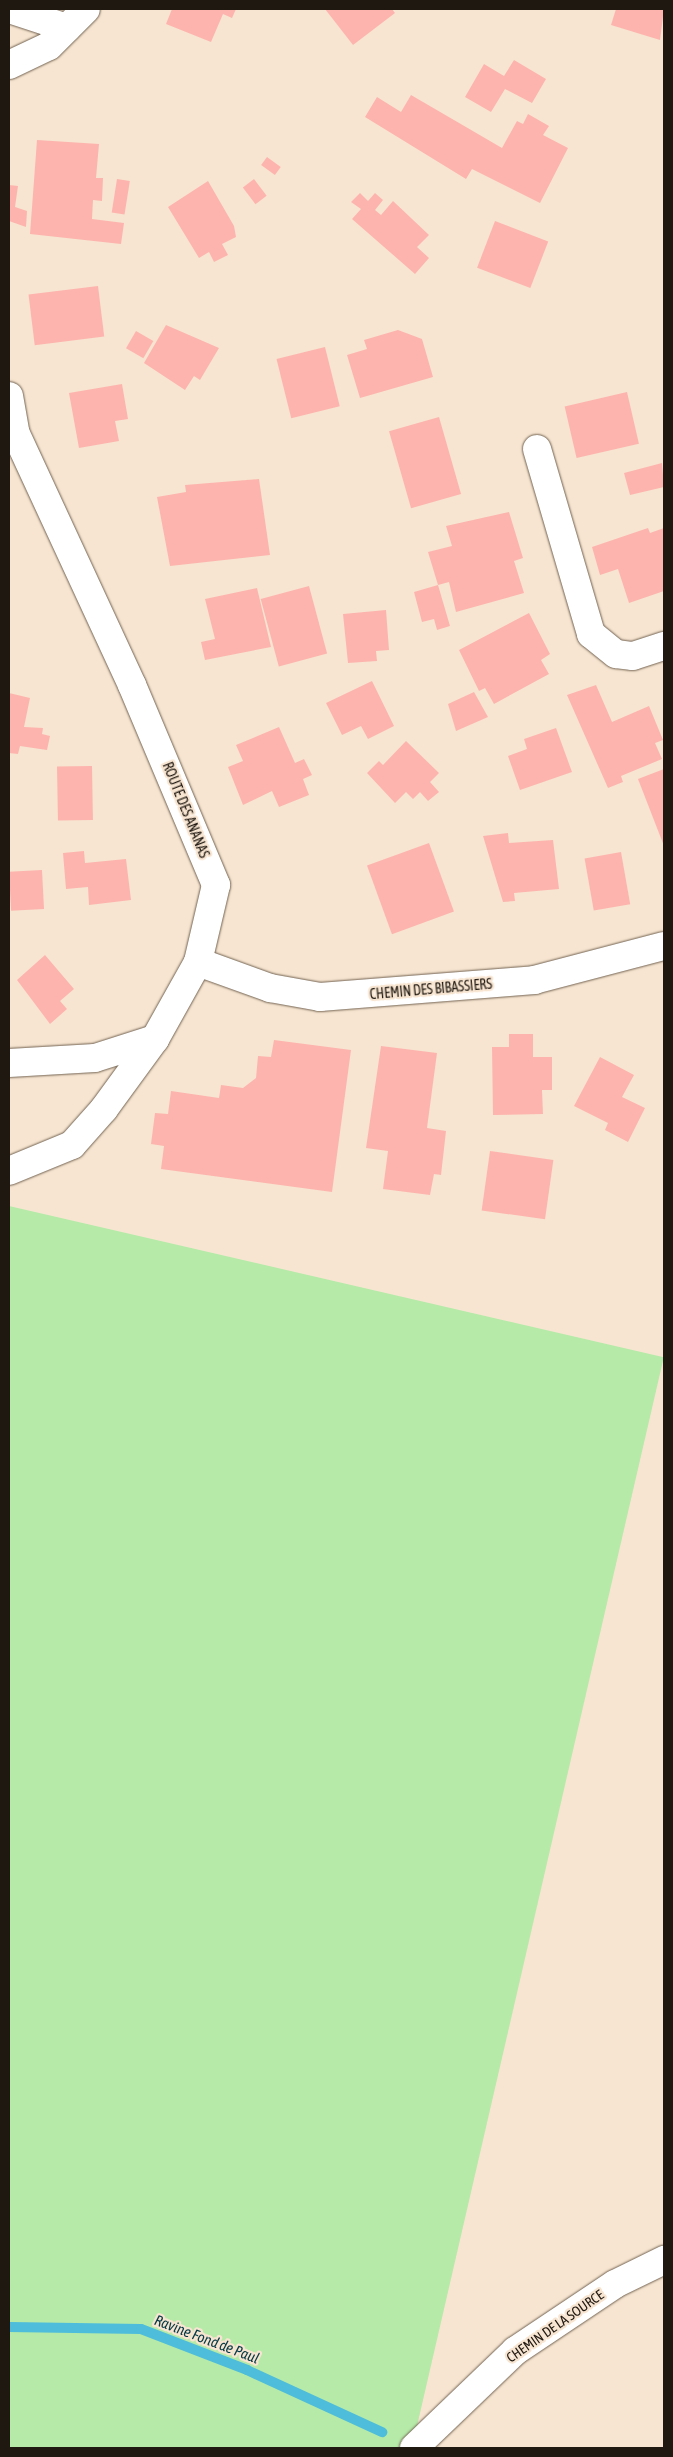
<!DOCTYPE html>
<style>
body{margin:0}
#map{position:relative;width:673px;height:2457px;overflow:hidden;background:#f7e5d1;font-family:"Asap Condensed",sans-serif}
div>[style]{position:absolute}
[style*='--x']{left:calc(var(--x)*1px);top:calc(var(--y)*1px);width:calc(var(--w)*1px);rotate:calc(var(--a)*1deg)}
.green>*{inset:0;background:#b5eaa8;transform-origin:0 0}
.stream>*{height:10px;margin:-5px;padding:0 5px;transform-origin:5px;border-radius:5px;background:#4ebcdb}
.building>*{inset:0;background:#fdb4ae;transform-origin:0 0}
.roads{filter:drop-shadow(0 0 1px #726351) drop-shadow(0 0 1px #726351)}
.minor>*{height:28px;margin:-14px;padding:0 14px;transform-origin:14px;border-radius:14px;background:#fff}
span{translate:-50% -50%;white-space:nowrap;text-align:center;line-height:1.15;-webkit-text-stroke:4.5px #f7e5d1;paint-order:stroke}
.street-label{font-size:14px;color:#1f1811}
.water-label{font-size:15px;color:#053946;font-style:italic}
.frame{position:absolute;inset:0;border:10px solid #1f1811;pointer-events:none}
</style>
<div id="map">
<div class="green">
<div style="left:9px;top:1206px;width:672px;height:1242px;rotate:13deg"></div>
</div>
<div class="stream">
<div style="--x:9;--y:2327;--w:132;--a:0.9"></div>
<div style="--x:141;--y:2329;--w:114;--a:21.1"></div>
<div style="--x:247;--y:2370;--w:149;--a:24.7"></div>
</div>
<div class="building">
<div style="clip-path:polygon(172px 9px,236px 9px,232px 18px,223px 14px,211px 42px,166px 24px)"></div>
<div style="clip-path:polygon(325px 9px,392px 9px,395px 13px,353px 45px)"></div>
<div style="clip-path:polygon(616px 9px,664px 9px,660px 40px,611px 25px)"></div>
<div style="clip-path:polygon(514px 60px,546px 79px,532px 103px,505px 89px,491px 112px,465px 97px,484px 64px,504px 76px)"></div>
<div style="clip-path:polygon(411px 95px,502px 148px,517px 121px,523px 124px,528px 114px,549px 126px,543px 135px,568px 148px,540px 203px,472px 169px,466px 179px,365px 117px,377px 97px,401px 112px)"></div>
<div style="clip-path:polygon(37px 140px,99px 144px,96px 178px,103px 178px,102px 201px,93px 200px,92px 219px,124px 223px,121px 244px,30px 234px)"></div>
<div style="left:267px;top:157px;width:17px;height:10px;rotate:36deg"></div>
<div style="left:117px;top:179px;width:13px;height:34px;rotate:9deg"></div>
<div style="left:254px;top:179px;width:21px;height:14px;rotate:53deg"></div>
<div style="clip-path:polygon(208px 181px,234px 226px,236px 237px,222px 244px,228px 255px,214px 262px,209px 252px,199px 258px,168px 207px)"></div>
<div style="clip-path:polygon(9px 185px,18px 186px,15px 207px,27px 211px,26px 227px,9px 221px)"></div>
<div style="clip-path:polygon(360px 193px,368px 201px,375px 193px,383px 200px,375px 210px,381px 215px,393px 201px,429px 235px,417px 247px,429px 258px,415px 274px,352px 219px,361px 209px,351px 202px)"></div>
<div style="left:495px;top:221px;width:57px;height:50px;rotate:21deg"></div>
<div style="left:98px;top:286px;width:51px;height:70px;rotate:83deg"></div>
<div style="clip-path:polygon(166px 325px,219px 348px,200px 380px,194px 376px,185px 390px,144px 363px)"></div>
<div style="clip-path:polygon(398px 330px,422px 339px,433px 377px,360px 398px,347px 355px,367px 349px,364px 340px)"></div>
<div style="left:136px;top:331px;width:20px;height:20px;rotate:30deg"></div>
<div style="left:325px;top:347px;width:61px;height:50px;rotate:76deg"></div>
<div style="clip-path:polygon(122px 384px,128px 419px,115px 421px,119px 441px,79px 448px,69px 393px)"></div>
<div style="left:627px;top:392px;width:53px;height:64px;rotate:77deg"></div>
<div style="left:439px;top:417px;width:80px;height:52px;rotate:74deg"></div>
<div style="clip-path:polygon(662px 463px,664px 487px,630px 495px,624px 473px)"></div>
<div style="clip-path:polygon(259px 479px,270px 555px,170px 566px,157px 497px,186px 492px,185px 485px)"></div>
<div style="clip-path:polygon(509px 512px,523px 558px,514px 561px,524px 593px,456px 612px,449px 582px,438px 585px,450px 626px,437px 630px,434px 619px,422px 622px,414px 592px,438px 585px,428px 552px,452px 546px,446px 526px)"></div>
<div style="clip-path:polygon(648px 528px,650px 533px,664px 528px,664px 591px,629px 603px,618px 569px,600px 575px,592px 547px)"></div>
<div style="left:309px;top:586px;width:70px;height:50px;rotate:75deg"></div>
<div style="clip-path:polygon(257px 588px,271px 647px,205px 660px,201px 642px,215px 639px,205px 599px)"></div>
<div style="clip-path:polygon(386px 610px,389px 650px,376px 651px,377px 661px,348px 663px,343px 614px)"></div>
<div style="clip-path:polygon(529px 613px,550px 654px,541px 660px,549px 674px,494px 704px,485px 688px,479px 691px,459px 650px)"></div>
<div style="clip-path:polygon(372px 681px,394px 726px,368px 739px,361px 726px,342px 735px,326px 703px)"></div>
<div style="clip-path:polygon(596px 685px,612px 722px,649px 706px,663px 740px,655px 743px,662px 759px,621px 776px,623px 782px,608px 788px,567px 695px)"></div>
<div style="clip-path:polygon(474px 692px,488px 717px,456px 731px,448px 704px)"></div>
<div style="clip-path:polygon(9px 693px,30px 698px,24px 727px,43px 728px,42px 734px,50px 736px,47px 750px,20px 746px,18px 754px,9px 753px)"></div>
<div style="clip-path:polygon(279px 727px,295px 763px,304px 759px,312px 775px,303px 779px,309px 795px,279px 807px,272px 791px,243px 805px,228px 767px,243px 761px,236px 745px)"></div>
<div style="clip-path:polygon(556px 728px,572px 772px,520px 790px,508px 756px,527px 749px,524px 739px)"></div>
<div style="clip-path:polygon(406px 741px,439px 773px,430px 782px,439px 792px,428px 801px,420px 792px,413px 799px,406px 792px,395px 803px,367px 773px,379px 761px,383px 765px)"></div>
<div style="left:92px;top:766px;width:54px;height:35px;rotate:89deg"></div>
<div style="clip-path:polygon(664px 769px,664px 846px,638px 779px)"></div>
<div style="clip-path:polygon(508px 833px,509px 843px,553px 840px,559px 889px,514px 893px,515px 901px,503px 902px,483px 836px)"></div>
<div style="left:429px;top:843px;width:73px;height:66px;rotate:70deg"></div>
<div style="clip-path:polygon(84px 851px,85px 863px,126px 859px,131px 900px,89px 905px,88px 887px,66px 889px,63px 853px)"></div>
<div style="left:621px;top:852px;width:53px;height:37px;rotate:80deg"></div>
<div style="left:42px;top:870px;width:39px;height:33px;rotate:87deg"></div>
<div style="clip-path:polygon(45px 955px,74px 989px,60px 1001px,67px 1009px,50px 1024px,17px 980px)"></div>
<div style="clip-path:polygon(509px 1034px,533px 1034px,533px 1057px,552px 1057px,552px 1090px,542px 1090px,543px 1114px,493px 1115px,492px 1047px,509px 1047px)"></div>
<div style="clip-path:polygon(274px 1040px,351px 1050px,332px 1192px,161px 1169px,164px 1146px,151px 1144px,155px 1113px,168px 1114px,171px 1091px,219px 1098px,221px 1085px,243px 1088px,256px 1078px,258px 1056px,271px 1057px)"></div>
<div style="clip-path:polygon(381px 1046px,437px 1053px,427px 1128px,446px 1131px,441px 1175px,434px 1174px,430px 1195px,383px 1189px,388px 1151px,366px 1148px)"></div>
<div style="clip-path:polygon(600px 1057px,634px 1075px,622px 1097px,645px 1108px,628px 1142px,605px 1130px,608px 1123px,574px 1106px)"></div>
<div style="left:490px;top:1151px;width:64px;height:60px;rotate:8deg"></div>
</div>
<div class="roads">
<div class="minor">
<div style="--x:9;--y:9;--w:61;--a:18.1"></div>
<div style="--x:9;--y:65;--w:44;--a:-25.4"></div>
<div style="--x:49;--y:46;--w:52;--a:-45"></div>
<div style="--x:9;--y:396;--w:39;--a:80"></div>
<div style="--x:16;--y:434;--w:277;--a:65.2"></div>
<div style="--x:132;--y:685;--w:217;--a:67.2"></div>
<div style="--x:216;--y:885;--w:79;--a:103.2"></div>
<div style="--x:198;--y:962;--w:88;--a:119.2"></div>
<div style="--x:155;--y:1039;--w:87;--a:126.1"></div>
<div style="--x:104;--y:1109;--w:48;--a:131.6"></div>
<div style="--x:72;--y:1145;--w:68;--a:157.6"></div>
<div style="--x:537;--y:449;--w:193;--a:73.7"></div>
<div style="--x:591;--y:634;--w:32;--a:39"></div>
<div style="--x:616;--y:654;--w:17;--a:7"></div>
<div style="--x:633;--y:656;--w:33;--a:-18"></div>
<div style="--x:198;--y:962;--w:77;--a:19.9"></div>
<div style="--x:270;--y:988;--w:51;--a:10.2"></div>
<div style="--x:320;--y:997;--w:215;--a:-4.5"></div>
<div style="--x:534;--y:980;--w:134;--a:-14.7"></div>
<div style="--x:9;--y:1063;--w:86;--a:-3.3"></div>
<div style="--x:95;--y:1058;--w:63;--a:-17.6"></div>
<div style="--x:414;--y:2448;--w:140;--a:-43.8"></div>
<div style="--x:515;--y:2351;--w:120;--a:-33.8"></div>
<div style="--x:615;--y:2284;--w:55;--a:-26.1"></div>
</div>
</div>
<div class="street-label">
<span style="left:186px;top:810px;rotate:68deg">ROUTE DES ANANAS</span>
<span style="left:431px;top:989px;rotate:-5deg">CHEMIN DES BIBASSIERS</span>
<span style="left:555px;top:2326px;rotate:-35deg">CHEMIN DE LA SOURCE</span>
</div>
<div class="water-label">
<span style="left:207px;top:2339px;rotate:21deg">Ravine Fond de Paul</span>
</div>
<div class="frame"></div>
</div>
